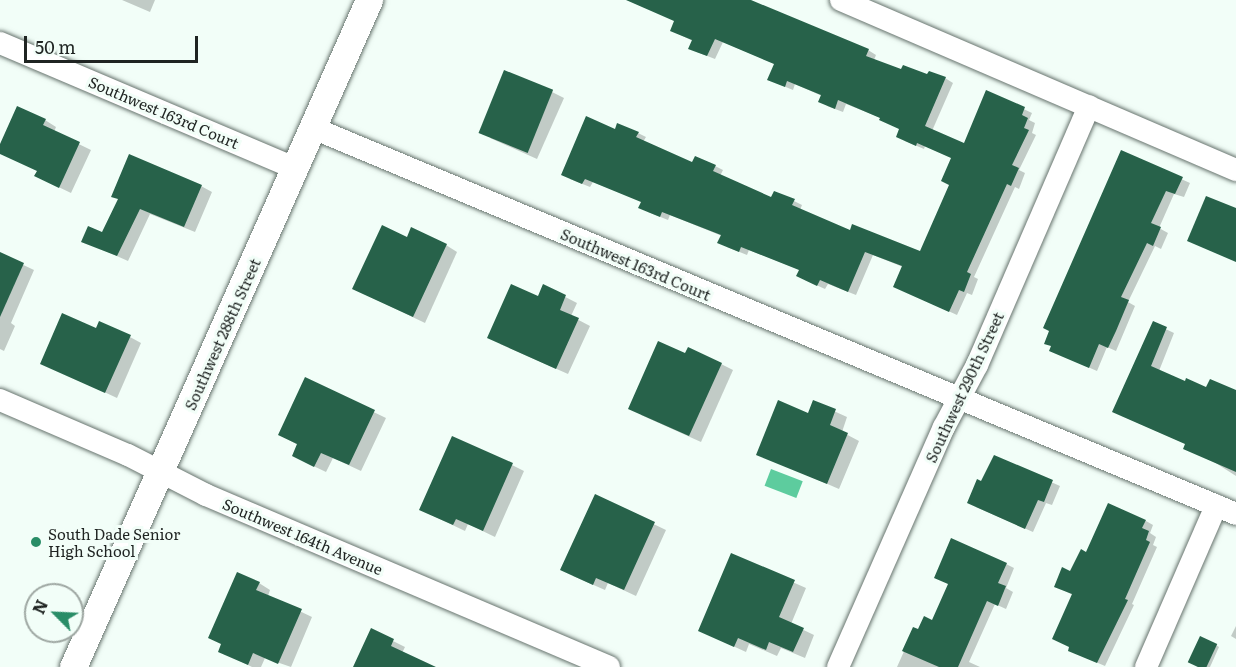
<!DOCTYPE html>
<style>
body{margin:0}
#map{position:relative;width:1236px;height:667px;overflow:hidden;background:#f2fef8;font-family:Literata,serif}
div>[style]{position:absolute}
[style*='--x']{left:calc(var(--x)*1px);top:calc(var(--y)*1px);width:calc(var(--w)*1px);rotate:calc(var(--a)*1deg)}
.water>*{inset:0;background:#5dcc9e;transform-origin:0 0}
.shadow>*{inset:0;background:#0003}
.building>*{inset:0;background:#27624a;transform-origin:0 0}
.roads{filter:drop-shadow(0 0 2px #67746e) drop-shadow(0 0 2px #67746e)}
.minor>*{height:22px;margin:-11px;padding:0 11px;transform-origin:11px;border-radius:11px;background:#fff}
.tertiary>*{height:27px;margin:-13.5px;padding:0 13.5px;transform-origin:13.5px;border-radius:13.5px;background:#fff}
.dots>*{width:16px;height:16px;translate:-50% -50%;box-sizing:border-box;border:3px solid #f2fef8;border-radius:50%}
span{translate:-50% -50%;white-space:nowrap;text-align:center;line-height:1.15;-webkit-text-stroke:6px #f2fef8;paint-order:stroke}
.street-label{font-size:15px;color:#1f2422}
.poi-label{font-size:15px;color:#1f2422}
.left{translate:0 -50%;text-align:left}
.north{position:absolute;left:24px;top:583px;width:60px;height:60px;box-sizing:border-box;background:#f2fef8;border:2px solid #9ea7a2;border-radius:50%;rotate:294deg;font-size:16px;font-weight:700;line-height:24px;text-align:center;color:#1f2422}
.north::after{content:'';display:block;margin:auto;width:21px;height:27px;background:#298d67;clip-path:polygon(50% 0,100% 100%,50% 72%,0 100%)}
.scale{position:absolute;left:24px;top:36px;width:174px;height:27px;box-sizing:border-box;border:3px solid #1f2422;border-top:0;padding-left:8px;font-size:18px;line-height:21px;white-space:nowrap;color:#1f2422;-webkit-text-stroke:4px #f2fef8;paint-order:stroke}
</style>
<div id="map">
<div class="water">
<div style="left:771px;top:469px;width:34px;height:18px;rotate:21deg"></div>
</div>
<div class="shadow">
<div style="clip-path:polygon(122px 0,155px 0,150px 12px)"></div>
<div style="clip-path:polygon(627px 0,747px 0,868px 50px,876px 55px,874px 60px,902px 71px,945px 78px,953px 83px,932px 131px,965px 145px,987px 92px,1032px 113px,1029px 120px,1035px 123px,1032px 133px,1036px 135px,1019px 170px,1025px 173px,1019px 189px,1015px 187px,974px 277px,978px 279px,972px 295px,967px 293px,957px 315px,902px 290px,903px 267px,873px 255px,856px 295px,828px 284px,825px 289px,805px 280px,800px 270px,749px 250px,747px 255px,727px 247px,722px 236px,670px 215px,668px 220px,648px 212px,643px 202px,593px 182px,590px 187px,570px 179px,615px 131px,638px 133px,646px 137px,643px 142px,693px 164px,715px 166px,723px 170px,720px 176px,772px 198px,775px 193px,794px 201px,802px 205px,800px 210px,851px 232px,921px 253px,951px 185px,952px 158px,925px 146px,924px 149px,905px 141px,901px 130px,881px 118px,846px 104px,843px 112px,827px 106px,822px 96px,795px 84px,793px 90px,776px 83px,775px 64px,723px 42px,715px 59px,697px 52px,693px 41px,672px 31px,676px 21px)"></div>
<div style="clip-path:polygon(552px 92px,564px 98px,537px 159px,490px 138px)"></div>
<div style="clip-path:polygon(45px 120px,56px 127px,54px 132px,91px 150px,71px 193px,48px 182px,38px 171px,0 152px,0 147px)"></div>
<div style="clip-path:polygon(1122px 152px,1190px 183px,1184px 197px,1174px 194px,1159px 228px,1168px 233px,1161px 249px,1155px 246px,1128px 302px,1135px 306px,1116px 351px,1107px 347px,1097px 371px,1051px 351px)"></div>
<div style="clip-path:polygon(201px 186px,212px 192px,195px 232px,150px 214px,128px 261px,83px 241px,102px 234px,119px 200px)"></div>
<div style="clip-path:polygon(408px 239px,446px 245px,457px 252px,425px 323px,354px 289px)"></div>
<div style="clip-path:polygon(0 254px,34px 270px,11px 323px,15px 326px,4px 351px,0 349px)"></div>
<div style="clip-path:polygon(544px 286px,577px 303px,571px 316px,590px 326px,568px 374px,500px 344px,539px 298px)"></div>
<div style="clip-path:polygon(1153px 323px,1174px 333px,1159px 371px,1236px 431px,1236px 476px,1186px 444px,1122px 416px)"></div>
<div style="clip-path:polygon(96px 330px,130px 337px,141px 343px,117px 398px,42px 363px)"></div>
<div style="clip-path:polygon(686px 355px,721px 364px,733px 370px,701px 442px,641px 415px)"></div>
<div style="clip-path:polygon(305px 379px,386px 418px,361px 471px,333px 458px,326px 472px,305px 462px,298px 445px,280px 435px)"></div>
<div style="clip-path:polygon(814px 402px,847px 417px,842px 432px,859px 441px,839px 489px,758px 454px,809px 415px)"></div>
<div style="clip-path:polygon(995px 457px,1060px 486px,1052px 505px,1046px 503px,1033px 532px,976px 507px,981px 483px)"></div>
<div style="clip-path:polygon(512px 465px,524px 471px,495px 537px,468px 524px,465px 531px,421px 510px)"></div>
<div style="clip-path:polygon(595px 496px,666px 530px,636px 596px,608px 583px,605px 590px,573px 576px)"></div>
<div style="clip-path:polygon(1146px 521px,1153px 525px,1150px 533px,1156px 537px,1153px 545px,1157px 547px,1132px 604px,1134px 605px,1105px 666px,1077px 654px,1073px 595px,1063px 590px,1071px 573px,1087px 554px)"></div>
<div style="clip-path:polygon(732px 555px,806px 588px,791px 624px,814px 635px,805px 658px,781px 648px,777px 656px,749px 644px,746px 652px,700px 631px)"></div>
<div style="clip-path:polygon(1006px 564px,1014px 568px,1006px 588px,1013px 592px,1006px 609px,995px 604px,969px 662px,980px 667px,897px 667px,914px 629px,919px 631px)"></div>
<div style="clip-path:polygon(259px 583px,270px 590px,268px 596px,312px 617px,291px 667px,265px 658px,261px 667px,252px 667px,220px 651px)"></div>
<div style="clip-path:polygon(1236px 626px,1236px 639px,1231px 636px)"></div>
<div style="clip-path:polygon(371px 630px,405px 647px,402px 653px,432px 667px,354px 667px)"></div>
<div style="clip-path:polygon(1216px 645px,1219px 647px,1210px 667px,1203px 667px,1190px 661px)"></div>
</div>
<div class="building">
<div style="clip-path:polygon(626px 0,751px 0,869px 49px,866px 56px,901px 69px,903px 65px,927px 74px,929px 71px,946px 77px,925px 126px,964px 143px,986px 90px,1025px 107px,1022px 115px,1028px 118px,1024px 128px,1029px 130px,1012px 165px,1019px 168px,1011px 186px,1007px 184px,967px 272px,971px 274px,964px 292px,959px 290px,949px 312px,893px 287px,902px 266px,865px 252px,848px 292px,820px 280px,817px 286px,796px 276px,799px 270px,741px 247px,739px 252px,717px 243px,721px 235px,662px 212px,660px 217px,638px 208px,641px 202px,585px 179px,582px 184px,561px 175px,586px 116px,615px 129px,617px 123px,639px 132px,636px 137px,692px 162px,695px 156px,716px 165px,713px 171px,771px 197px,774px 191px,795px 199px,792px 205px,850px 230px,852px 224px,920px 251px,949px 185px,941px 181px,951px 158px,917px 143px,916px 146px,896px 137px,899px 129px,879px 120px,880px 118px,838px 100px,835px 109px,818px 102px,821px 95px,787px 81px,785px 87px,767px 80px,774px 64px,715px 39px,707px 56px,688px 49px,692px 40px,670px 31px,674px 21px)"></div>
<div style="left:504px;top:70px;width:53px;height:68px;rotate:22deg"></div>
<div style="clip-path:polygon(17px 106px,46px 119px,43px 125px,80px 142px,59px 188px,34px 176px,37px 171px,0 154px,0 144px)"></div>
<div style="clip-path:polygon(1121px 150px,1183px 177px,1175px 194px,1166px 191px,1151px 223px,1161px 227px,1153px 246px,1147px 243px,1121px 297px,1129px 300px,1116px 331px,1108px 348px,1099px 344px,1089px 368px,1049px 351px,1051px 346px,1044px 344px,1049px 331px,1043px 328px)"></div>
<div style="clip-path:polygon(129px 154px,202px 185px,184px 227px,140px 209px,117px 256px,81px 242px,88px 226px,102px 232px,118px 199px,111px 197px)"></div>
<div style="clip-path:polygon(1206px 196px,1236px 208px,1236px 262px,1187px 241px)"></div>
<div style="clip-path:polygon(382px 225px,407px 237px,411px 227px,447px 244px,413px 317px,352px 289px)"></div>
<div style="clip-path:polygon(0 252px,24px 263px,0 317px)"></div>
<div style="clip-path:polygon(511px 284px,538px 296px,543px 284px,566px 295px,560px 310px,579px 318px,556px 369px,487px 338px)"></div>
<div style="clip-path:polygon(62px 313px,96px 328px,99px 321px,131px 335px,105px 393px,40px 364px)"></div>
<div style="clip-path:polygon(1153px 321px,1167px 327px,1151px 366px,1185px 381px,1186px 378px,1206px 387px,1210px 379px,1236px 390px,1236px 472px,1183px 449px,1185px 444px,1112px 412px)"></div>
<div style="clip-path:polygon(658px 341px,685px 353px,688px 347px,722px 363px,689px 436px,628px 409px)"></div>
<div style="clip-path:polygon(305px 377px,375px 410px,349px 465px,321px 453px,314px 467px,292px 456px,297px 444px,278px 435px)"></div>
<div style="clip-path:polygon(778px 400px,808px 413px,813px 400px,836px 409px,830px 425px,848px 433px,827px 484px,756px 455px)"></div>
<div style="clip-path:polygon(452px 436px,513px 463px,483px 531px,456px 519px,453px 525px,419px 510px)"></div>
<div style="clip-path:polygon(994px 455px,1053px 480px,1044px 502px,1038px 500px,1025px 529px,967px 503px,977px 479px,981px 481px)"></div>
<div style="clip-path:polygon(595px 494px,655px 522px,624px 590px,596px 578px,593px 585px,560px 570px)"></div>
<div style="clip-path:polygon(1108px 503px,1146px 520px,1142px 528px,1149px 531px,1146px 540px,1150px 542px,1125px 599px,1128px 600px,1097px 663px,1068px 651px,1069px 647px,1052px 639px,1072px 594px,1054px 587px,1062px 567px,1070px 571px,1081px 549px,1086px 552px)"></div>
<div style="clip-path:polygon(951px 538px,1007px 563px,998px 583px,1006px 586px,998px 606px,987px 601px,958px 667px,939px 667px,902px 651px,913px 627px,918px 629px,924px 616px,932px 620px,948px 584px,934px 578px)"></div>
<div style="clip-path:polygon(731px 553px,795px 580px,779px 617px,804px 628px,793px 652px,769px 642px,766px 650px,738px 638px,734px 647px,698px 631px)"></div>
<div style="clip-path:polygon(237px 572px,260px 582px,256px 590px,302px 609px,278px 664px,253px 653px,248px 665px,218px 652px,221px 644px,208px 638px)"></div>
<div style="clip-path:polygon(371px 628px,394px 639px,391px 646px,436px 667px,353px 667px)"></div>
<div style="left:1200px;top:636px;width:19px;height:29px;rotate:25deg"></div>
</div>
<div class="roads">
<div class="minor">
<div style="--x:841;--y:0;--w:430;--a:23.3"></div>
<div style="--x:0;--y:43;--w:320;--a:23"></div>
<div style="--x:313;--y:128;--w:1000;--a:22.69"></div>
<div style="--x:0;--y:400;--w:139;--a:23.3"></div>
<div style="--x:128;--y:455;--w:88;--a:27.1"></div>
<div style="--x:206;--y:495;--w:438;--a:23.1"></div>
<div style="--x:838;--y:667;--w:262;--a:-66.2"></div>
<div style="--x:944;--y:427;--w:70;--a:-62"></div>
<div style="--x:977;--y:365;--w:282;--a:-66.6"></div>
<div style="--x:1146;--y:667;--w:176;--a:-66.5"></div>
</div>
<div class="tertiary">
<div style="--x:73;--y:667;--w:730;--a:-66.07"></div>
</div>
</div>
<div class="dots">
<div style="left:36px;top:542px;background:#298d67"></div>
</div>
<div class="street-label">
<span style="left:164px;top:112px;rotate:23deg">Southwest 163rd Court</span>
<span style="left:636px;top:264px;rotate:23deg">Southwest 163rd Court</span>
<span style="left:222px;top:334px;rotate:-66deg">Southwest 288th Street</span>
<span style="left:964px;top:387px;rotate:-65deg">Southwest 290th Street</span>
<span style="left:303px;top:536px;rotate:23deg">Southwest 164th Avenue</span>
</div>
<div class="poi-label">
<span class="left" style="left:48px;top:542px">South Dade Senior<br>High School</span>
</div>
<div class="north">N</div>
<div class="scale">50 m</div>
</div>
